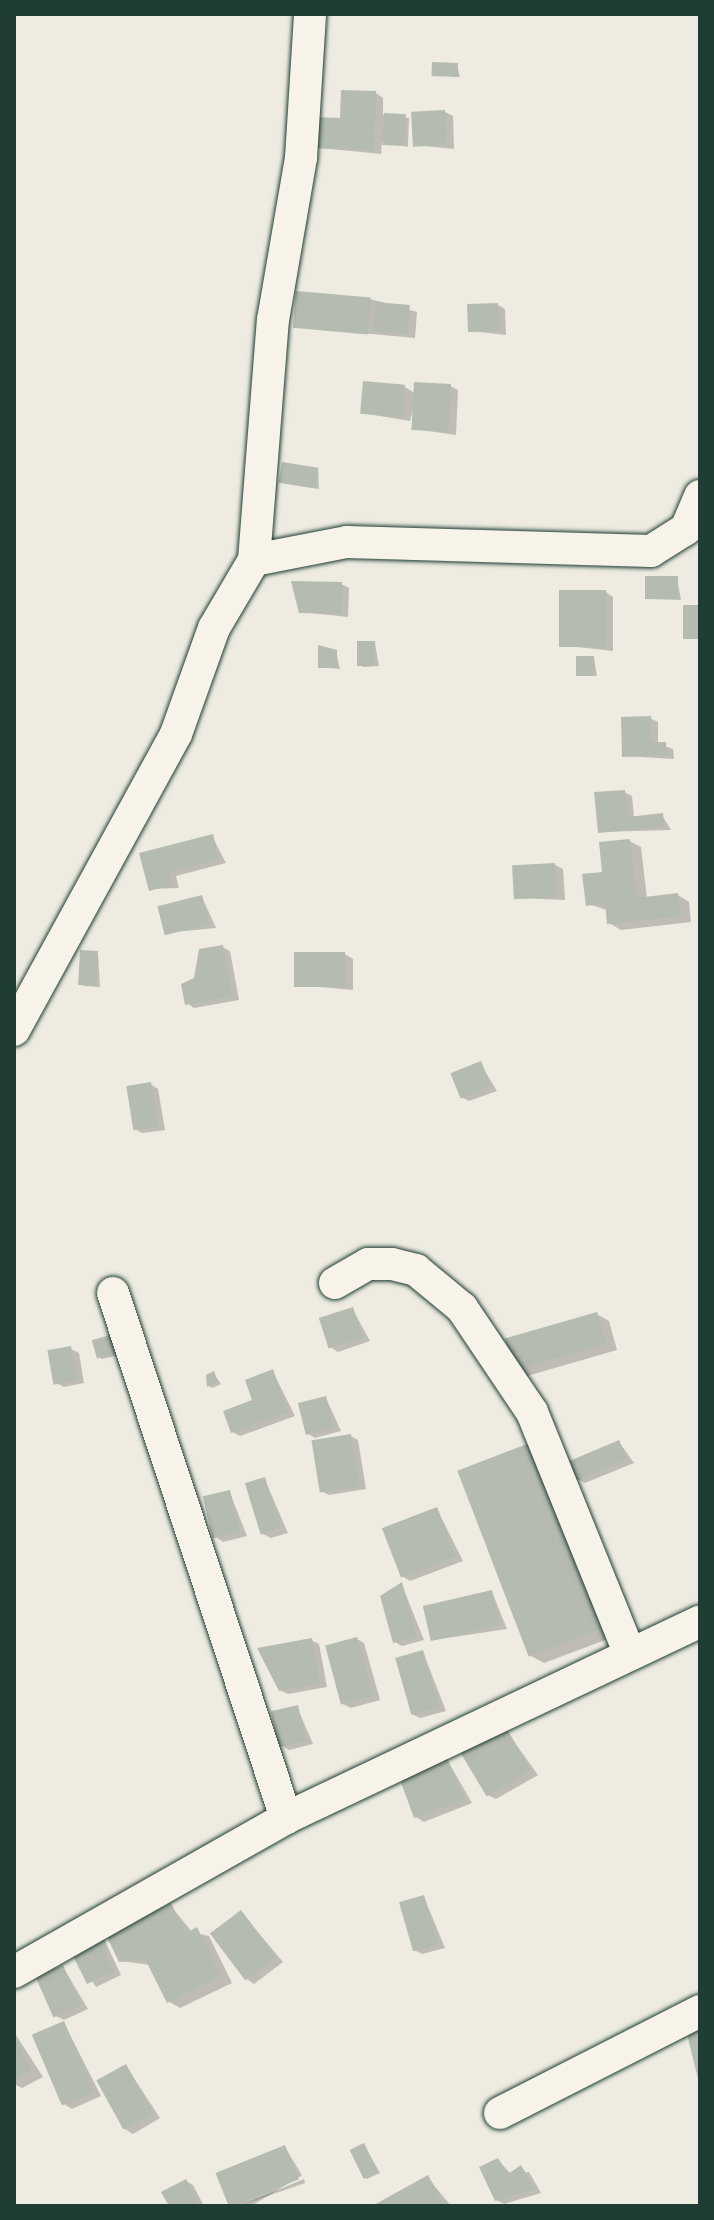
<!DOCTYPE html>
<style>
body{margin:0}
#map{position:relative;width:714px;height:2220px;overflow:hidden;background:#eeece1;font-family:"Patrick Hand",sans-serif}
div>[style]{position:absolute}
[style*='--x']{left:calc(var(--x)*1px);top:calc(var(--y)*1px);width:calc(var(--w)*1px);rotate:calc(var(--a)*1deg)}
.shadow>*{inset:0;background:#0003;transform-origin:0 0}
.building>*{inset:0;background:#b5bbb0;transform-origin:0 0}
.roads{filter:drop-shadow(0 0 2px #1f3d34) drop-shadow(0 0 2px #1f3d34)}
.minor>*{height:32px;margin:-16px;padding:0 16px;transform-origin:16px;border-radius:16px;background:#f7f3e8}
span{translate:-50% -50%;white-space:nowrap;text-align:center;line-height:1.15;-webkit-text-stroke:6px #f7f3e8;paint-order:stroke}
.frame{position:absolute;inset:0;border:16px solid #1f3d34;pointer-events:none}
</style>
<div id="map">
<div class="shadow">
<div style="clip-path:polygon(457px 65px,460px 77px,434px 75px)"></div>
<div style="clip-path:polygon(376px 93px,383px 98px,383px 115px,409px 118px,408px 147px,382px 142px,381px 154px,312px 147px)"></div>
<div style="clip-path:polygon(445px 112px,453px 116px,454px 149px,414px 145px)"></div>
<div style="clip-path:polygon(370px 299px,417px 312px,415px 338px,296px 327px)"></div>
<div style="clip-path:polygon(498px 305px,505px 309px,506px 335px,470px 331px)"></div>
<div style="clip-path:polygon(450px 386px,458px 390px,456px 435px,414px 429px,415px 402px,410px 421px,362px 413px,405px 387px,416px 394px)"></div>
<div style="clip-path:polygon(318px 470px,319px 489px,284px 483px)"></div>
<div style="clip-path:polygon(677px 578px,681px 600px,647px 599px)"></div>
<div style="clip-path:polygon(341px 584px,349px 588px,348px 617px,301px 612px)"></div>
<div style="clip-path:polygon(606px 592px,613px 597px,613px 651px,560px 645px)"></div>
<div style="clip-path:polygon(375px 643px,379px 666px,363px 667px,360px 665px)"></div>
<div style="clip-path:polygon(336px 652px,340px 669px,320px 667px)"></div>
<div style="clip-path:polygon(594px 658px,597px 676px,578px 674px)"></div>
<div style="clip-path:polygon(650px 718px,658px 722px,658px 744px,673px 749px,674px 759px,624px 756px)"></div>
<div style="clip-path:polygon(624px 792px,632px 796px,634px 818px,662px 815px,671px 830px,599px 832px)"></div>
<div style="clip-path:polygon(212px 836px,226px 863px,176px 876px,179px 888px,151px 889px,142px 855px)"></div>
<div style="clip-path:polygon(629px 841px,641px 847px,647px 899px,678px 895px,689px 902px,691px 922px,621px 930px,609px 923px,607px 910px,588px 904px)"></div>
<div style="clip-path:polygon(555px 865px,563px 869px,565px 900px,516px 898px)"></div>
<div style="clip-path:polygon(202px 897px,216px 928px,165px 933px)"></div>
<div style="clip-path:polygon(222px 947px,230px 951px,239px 1000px,194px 1008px,187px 1003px,196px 980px)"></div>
<div style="clip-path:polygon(98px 953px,100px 987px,85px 986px,82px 984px)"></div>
<div style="clip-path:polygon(345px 954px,353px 959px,353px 990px,296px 985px)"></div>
<div style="clip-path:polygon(480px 1063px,497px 1091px,469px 1101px,461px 1097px)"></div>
<div style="clip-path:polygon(150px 1084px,158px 1089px,165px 1130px,142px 1133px,135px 1129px)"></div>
<div style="clip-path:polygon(353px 1310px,370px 1341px,338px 1352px,330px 1347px)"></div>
<div style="clip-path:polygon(597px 1314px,609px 1321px,617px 1350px,527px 1376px,516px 1370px)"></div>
<div style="clip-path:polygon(110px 1337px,118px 1355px,102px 1359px,99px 1357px)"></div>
<div style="clip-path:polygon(71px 1349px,79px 1353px,84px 1383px,64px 1387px,56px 1383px)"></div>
<div style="clip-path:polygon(273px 1372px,295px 1416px,240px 1436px,232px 1432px)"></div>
<div style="clip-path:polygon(214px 1374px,221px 1384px,212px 1388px,209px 1386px)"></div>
<div style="clip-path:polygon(326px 1398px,341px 1431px,315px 1438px,307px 1433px)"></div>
<div style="clip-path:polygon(350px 1436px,358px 1440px,366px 1489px,329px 1495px,321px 1491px)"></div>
<div style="clip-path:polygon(619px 1442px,634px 1463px,585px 1483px,577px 1479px)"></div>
<div style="clip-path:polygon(460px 1471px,616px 1636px,544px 1663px,529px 1655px)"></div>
<div style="clip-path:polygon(265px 1480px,288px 1533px,271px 1538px,263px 1534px)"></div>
<div style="clip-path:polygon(230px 1493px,247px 1536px,223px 1542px,216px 1537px)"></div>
<div style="clip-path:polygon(437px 1509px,463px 1561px,410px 1581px,402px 1576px)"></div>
<div style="clip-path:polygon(402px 1585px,424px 1640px,402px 1646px,395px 1642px)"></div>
<div style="clip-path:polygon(492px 1592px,507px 1629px,434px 1640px)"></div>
<div style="clip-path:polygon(357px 1639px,364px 1643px,380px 1700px,351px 1708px,343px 1704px)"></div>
<div style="clip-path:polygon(311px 1640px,319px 1644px,327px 1687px,288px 1694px,280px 1690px)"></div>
<div style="clip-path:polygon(423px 1652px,446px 1711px,420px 1718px,412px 1714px)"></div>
<div style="clip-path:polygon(297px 1707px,313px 1744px,289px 1750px,281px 1745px)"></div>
<div style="clip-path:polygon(505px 1729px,538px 1775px,496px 1799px,488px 1795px)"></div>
<div style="clip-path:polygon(445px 1756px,472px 1803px,424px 1822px,416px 1817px)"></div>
<div style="clip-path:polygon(424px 1897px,445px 1948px,422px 1954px,414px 1950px)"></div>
<div style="clip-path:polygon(171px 1906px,192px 1932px,209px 1936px,232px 1983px,180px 2008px,168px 2001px,151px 1965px,120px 1961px)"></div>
<div style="clip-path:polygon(241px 1912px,283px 1962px,254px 1984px,247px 1979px)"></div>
<div style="clip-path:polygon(104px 1939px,121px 1975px,96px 1987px,76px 1957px)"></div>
<div style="clip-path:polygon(63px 1967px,88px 2009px,64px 2020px,56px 2016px)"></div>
<div style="clip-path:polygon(64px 2023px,101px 2096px,72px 2109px,64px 2104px)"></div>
<div style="clip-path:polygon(14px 2032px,43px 2077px,22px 2088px,14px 2084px)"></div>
<div style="clip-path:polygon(126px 2066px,160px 2118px,133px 2134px,125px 2129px)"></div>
<div style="clip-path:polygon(364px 2145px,380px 2173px,367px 2179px,364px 2177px)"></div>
<div style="left:285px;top:2147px;width:33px;height:73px;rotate:59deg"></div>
<div style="clip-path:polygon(498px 2160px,511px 2174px,529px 2172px,541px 2193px,504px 2204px,496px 2200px)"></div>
<div style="clip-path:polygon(428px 2178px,451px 2206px,376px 2206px)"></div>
<div style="clip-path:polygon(304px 2179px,305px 2183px,239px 2206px)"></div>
<div style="clip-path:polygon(186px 2181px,193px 2185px,204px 2206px,171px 2206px)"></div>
</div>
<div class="building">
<div style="left:432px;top:62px;width:26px;height:14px;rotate:2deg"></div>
<div style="clip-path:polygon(341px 90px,376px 91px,374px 151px,310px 148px,312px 117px,340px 118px)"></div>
<div style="left:445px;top:110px;width:35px;height:34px;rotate:87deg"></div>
<div style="left:384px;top:113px;width:22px;height:32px;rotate:3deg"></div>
<div style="left:296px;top:291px;width:75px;height:37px;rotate:5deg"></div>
<div style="left:376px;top:302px;width:34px;height:29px;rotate:5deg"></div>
<div style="left:498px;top:303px;width:28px;height:31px;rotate:88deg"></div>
<div style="left:363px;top:381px;width:42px;height:33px;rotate:5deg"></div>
<div style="left:414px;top:382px;width:37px;height:48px;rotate:3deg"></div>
<div style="left:282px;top:462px;width:37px;height:21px;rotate:9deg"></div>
<div style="left:678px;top:576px;width:23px;height:33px;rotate:90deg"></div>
<div style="clip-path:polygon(291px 581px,342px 582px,341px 614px,299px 613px)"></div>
<div style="left:559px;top:590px;width:47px;height:57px"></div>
<div style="left:700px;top:605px;width:34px;height:17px;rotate:90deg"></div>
<div style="left:357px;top:641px;width:18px;height:25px"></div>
<div style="clip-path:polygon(318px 645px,337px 650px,337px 668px,318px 668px)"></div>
<div style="left:576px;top:656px;width:18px;height:20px"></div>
<div style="clip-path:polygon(651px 716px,651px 742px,666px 742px,667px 755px,622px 757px,621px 717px)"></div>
<div style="clip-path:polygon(625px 790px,628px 817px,663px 813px,664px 827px,598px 833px,594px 792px)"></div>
<div style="clip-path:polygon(213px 834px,219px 859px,169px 872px,172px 885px,149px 891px,139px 853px)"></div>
<div style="clip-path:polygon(630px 839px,636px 898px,678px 893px,681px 916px,607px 924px,605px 903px,586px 906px,582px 874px,602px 872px,599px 842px)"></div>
<div style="left:555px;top:863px;width:34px;height:43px;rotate:87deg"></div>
<div style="left:202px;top:895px;width:30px;height:46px;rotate:76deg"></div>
<div style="clip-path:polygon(223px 945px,232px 996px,185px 1005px,181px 984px,194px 978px,199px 949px)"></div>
<div style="left:80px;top:950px;width:18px;height:35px;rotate:3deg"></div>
<div style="left:294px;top:952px;width:51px;height:35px"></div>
<div style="left:481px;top:1061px;width:27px;height:33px;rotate:68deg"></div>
<div style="left:151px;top:1082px;width:45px;height:25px;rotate:81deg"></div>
<div style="left:353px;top:1307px;width:32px;height:36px;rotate:72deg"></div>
<div style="left:597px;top:1312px;width:33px;height:96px;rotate:74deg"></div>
<div style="left:110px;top:1335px;width:19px;height:19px;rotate:74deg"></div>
<div style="left:71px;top:1346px;width:35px;height:24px;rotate:80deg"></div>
<div style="clip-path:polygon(273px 1369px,288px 1412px,231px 1433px,223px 1411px,252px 1400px,245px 1380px)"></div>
<div style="clip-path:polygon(214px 1371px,218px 1382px,207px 1387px,206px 1375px)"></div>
<div style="left:326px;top:1396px;width:33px;height:29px;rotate:76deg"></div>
<div style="left:351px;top:1434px;width:53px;height:40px;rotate:81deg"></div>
<div style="left:619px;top:1440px;width:21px;height:55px;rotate:67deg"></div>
<div style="left:532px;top:1442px;width:199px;height:80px;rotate:69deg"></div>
<div style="left:265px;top:1477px;width:54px;height:21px;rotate:73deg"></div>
<div style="left:230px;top:1490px;width:43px;height:28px;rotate:77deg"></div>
<div style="left:437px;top:1507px;width:53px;height:59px;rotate:69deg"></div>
<div style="clip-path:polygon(402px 1582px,417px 1636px,393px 1643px,380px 1596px)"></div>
<div style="left:492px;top:1590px;width:36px;height:71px;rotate:77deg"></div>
<div style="left:357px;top:1637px;width:61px;height:33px;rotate:75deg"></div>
<div style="clip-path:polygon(312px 1638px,320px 1683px,279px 1691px,257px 1648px)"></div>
<div style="left:423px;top:1650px;width:59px;height:29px;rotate:74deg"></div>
<div style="left:298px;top:1705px;width:37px;height:28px;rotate:77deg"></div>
<div style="left:505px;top:1726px;width:51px;height:52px;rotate:59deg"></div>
<div style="clip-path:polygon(445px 1753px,465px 1799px,414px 1818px,399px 1777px)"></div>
<div style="left:424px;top:1895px;width:51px;height:26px;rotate:74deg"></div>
<div style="clip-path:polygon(171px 1903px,186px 1933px,197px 1927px,221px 1976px,167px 2003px,145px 1959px,119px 1962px,106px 1935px)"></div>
<div style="left:241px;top:1910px;width:59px;height:39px;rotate:53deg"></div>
<div style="clip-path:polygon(96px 1932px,114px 1971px,87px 1984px,73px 1956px)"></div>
<div style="left:63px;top:1965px;width:44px;height:30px;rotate:66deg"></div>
<div style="left:64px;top:2021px;width:77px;height:35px;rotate:67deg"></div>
<div style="clip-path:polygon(700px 2023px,700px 2083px,699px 2083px,685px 2026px)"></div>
<div style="clip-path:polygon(14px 2036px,32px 2071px,14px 2080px)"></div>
<div style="left:126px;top:2064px;width:56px;height:34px;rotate:61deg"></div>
<div style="left:364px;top:2143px;width:32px;height:16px;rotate:64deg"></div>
<div style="left:285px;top:2145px;width:37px;height:75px;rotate:68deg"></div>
<div style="clip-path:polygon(498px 2158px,508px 2174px,521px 2165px,535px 2189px,495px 2201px,479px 2167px)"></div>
<div style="clip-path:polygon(428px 2175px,445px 2206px,372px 2206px)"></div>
<div style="clip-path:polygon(186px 2179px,200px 2206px,169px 2206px,161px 2192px)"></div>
</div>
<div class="roads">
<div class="minor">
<div style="--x:254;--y:560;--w:95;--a:-11"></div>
<div style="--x:347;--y:542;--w:304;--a:1.7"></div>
<div style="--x:651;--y:551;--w:41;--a:-32.2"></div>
<div style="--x:686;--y:529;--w:36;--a:-67"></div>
<div style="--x:14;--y:1030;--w:337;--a:-61.3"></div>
<div style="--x:176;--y:734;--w:113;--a:-70.3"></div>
<div style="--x:214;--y:628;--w:79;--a:-59.5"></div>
<div style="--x:254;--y:560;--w:241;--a:-85.5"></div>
<div style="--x:273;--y:320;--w:164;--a:-80.2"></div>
<div style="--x:301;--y:158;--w:144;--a:-86.4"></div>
<div style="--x:335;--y:1283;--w:38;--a:-30"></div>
<div style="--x:368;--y:1264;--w:24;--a:0"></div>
<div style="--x:392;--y:1264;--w:25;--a:14"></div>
<div style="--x:416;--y:1270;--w:60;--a:39.6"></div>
<div style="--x:462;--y:1308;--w:125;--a:56.1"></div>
<div style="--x:532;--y:1412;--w:259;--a:68"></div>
<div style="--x:113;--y:1293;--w:553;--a:71.76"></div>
<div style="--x:14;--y:1972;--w:313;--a:-29.5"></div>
<div style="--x:286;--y:1818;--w:458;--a:-25.4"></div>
<div style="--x:500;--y:2113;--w:225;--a:-27"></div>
</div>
</div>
<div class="frame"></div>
</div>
